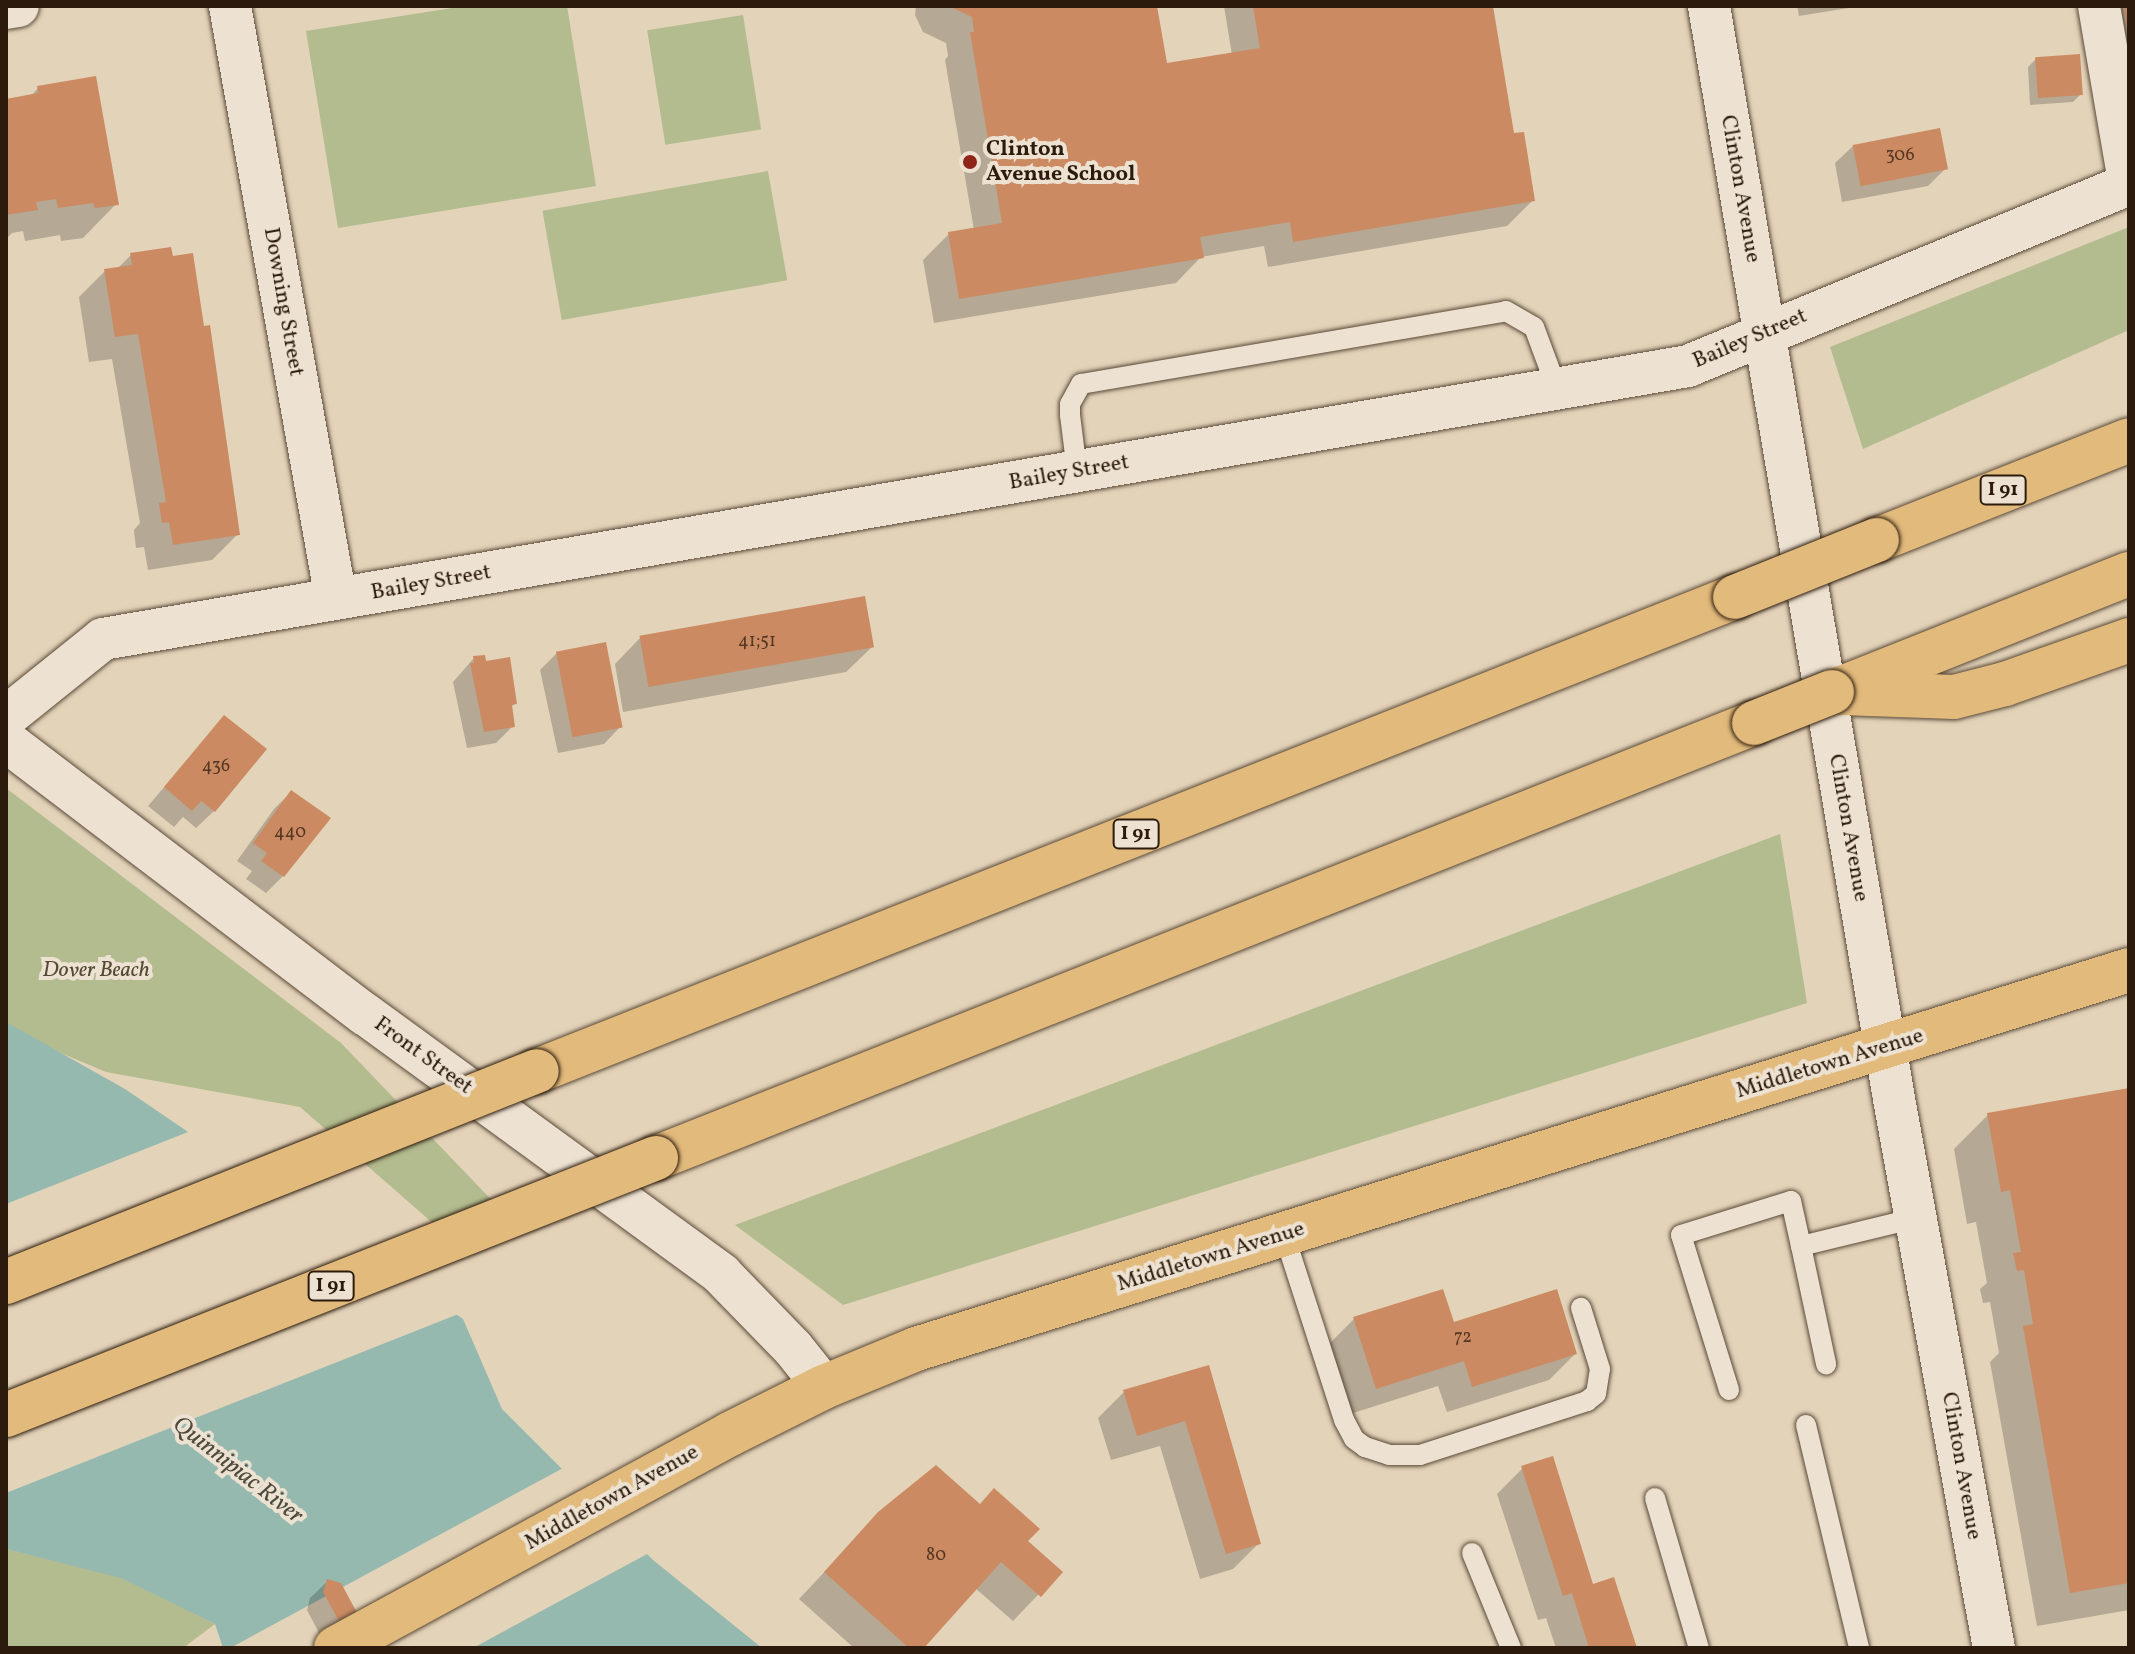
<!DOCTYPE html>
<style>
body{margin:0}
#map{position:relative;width:2135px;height:1654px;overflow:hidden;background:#e3d3b9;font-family:Vollkorn,serif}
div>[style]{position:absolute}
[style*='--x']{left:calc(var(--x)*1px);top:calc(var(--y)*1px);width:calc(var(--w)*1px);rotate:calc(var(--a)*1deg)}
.green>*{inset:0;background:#b3bc8f;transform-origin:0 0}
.water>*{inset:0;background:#95b8af}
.pier>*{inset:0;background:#e3d3b9}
.shadow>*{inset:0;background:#0003}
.building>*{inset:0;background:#cb8a62;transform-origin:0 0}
.roads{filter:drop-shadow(0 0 2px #5a4937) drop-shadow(0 0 2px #5a4937)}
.lane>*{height:20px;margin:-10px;padding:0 10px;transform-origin:10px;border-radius:10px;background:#ede2d2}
.street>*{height:42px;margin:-21px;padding:0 21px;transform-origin:21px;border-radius:21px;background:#ede2d2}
.primary>*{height:44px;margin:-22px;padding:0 22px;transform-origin:22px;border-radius:22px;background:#e2ba7c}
.highway>*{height:44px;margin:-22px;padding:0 22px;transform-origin:22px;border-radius:22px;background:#e2ba7c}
.bridges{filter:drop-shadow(0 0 2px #2c1b0c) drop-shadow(0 0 2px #2c1b0c)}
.highway-bridge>*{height:44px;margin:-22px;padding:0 22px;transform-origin:22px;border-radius:22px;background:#e2ba7c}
.dots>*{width:22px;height:22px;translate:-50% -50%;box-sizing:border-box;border:4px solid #ede2d2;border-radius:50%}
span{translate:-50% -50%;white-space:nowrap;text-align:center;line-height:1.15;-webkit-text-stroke:8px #ede2d2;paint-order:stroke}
.number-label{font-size:18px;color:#543722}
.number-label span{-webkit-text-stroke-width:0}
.shield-label span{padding:2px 6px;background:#ede2d2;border:2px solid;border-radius:6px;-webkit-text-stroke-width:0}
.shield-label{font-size:20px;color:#2c1b0c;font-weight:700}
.poi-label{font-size:22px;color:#2c1b0c;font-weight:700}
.left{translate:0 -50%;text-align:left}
.street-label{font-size:22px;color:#2c1b0c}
.park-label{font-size:22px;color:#544b33;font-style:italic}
.water-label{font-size:24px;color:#4c4a3d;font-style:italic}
.frame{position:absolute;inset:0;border:8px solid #2c1b0c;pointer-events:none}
</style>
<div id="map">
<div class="green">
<div style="clip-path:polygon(465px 6px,567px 6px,596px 186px,338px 228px,306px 31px)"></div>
<div style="left:743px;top:15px;width:116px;height:97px;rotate:81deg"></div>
<div style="left:768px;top:171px;width:111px;height:229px;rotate:80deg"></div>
<div style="clip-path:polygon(2129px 227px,2129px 330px,1863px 449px,1830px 347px)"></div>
<div style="clip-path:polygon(6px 788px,341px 1043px,505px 1214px,451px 1239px,300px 1107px,106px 1072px,6px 1030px)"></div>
<div style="clip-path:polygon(1780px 834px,1807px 1003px,843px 1305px,735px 1225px)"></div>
<div style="clip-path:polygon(6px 1549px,121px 1577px,215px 1624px,183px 1648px,6px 1648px)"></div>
</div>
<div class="water">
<div style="clip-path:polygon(6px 1022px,125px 1089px,463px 1319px,502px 1409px,653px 1560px,762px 1648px,223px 1648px,215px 1624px,121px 1578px,6px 1549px)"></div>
</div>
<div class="pier">
<div style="clip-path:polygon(193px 1130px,461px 1313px,6px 1493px,6px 1204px)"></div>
<div style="clip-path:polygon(565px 1467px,649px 1553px,473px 1648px,230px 1648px)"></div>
</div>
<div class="shadow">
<div style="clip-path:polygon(916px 6px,1155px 6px,1165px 66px,1232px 55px,1224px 6px,1491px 6px,1513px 135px,1533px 200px,1507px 226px,1268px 267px,1264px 246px,1201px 257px,1176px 283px,934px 323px,923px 260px,949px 234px,974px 230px,945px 60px,948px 56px,946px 43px,923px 32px,915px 15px)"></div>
<div style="clip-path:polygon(1797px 6px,1861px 6px,1799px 16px)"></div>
<div style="clip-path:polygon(2105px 6px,2129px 6px,2129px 59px)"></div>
<div style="clip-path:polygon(2036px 59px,2081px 94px,2073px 102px,2030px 105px,2028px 67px)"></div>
<div style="clip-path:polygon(38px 88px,116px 204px,83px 238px,61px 241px,60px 235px,25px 241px,23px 231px,12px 233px,6px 239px,6px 101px,30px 97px)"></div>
<div style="clip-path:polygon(1853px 146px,1946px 168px,1928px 186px,1842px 202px,1835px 163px)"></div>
<div style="clip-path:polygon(131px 255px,238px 534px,212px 560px,148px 570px,144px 547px,136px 548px,134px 530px,140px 523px,112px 359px,89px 362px,79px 297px,105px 271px,117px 269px)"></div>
<div style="clip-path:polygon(640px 638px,872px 647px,846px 672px,623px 712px,615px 664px)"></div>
<div style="clip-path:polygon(557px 653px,621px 726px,604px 744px,558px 753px,540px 670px)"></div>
<div style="clip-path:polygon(474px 658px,514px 704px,510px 708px,513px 726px,496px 743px,467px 748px,453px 682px)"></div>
<div style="clip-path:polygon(224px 717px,214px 811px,196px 828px,183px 817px,174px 827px,148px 806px)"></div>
<div style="clip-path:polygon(291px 792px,283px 876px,266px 893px,246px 879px,252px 871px,237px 861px,274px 809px)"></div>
<div style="clip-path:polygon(2129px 1090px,2129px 1610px,2037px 1626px,1990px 1362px,1999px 1353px,1990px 1302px,1983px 1303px,1980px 1289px,1987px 1283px,1976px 1222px,1967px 1224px,1954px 1149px,1988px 1115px)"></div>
<div style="clip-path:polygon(1354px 1319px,1575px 1354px,1549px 1380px,1447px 1412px,1438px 1386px,1350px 1414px,1328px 1345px)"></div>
<div style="clip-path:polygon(1208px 1367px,1259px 1543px,1233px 1569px,1200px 1579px,1160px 1446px,1111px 1460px,1098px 1418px,1124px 1392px)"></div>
<div style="clip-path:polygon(1523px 1468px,1592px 1586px,1635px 1648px,1556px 1648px,1546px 1618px,1538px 1620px,1497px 1494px)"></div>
<div style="clip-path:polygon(979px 1506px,1060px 1572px,1013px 1621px,975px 1588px,921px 1648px,854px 1648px,799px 1599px,879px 1514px)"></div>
<div style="clip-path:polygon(328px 1581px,374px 1648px,327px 1648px,307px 1610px,310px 1598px)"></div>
</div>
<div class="building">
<div style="clip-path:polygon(949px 6px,1157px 6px,1167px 63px,1260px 48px,1253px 6px,1493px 6px,1514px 133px,1524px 132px,1535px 201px,1293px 242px,1290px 222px,1200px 237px,1204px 258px,959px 299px,948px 232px,1002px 223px,970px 32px,974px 32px,972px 17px)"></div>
<div style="clip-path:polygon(2124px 6px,2129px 6px,2129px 28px,2127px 28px)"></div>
<div style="left:2080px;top:54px;width:41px;height:45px;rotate:86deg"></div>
<div style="clip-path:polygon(96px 76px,119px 205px,95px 208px,93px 203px,58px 208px,56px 199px,36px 202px,38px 210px,6px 215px,6px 99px,38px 93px,37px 86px)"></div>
<div style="left:1940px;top:128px;width:42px;height:89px;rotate:79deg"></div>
<div style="clip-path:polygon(171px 247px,173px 256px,193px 253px,204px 326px,210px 325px,240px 535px,173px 545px,169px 522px,162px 523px,159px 503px,166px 502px,138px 334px,115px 337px,104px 269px,132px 265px,130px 253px)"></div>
<div style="left:865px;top:596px;width:52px;height:229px;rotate:80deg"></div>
<div style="left:606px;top:642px;width:87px;height:51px;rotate:79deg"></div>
<div style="clip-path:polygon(485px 655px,486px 661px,510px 657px,517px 704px,512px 705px,515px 727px,484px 732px,470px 663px,474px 663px,473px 656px)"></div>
<div style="clip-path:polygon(224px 715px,267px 749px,215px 812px,201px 801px,192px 811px,164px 787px)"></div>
<div style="clip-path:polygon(291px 790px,331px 818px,284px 877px,261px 861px,267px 853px,253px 843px)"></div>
<div style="clip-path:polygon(2129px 1088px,2129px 1583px,2070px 1593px,2023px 1326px,2033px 1324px,2024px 1270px,2017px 1271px,2013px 1253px,2021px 1252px,2010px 1190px,2001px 1192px,1987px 1113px)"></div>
<div style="clip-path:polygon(1443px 1289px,1454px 1322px,1557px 1289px,1577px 1354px,1472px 1387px,1464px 1361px,1376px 1389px,1353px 1317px)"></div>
<div style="clip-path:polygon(1209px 1365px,1261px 1544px,1226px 1554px,1185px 1421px,1137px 1436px,1123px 1390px)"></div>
<div style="clip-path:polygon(1553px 1456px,1593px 1584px,1614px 1577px,1637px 1648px,1589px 1648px,1572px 1593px,1563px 1596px,1521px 1466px)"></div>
<div style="clip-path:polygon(936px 1465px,980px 1504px,994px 1488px,1040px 1529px,1028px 1541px,1063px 1572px,1041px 1597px,1001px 1562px,924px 1648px,909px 1648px,824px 1572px,878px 1512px)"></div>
<div style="clip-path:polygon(327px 1579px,341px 1583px,376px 1648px,354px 1648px,323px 1592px)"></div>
</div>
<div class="roads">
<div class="lane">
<div style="--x:1077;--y:471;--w:56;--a:-97.1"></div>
<div style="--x:1070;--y:415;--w:11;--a:-90"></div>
<div style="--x:1070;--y:404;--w:23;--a:-61"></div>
<div style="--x:1081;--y:384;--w:431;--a:-9.7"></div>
<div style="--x:1506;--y:311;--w:32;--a:30"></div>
<div style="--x:1534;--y:327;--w:66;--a:69.6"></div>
<div style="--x:1284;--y:1234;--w:195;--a:72.1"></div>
<div style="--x:1344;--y:1420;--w:21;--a:62"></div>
<div style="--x:1354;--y:1439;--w:14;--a:36"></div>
<div style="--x:1365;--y:1447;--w:25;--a:18"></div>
<div style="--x:1389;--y:1455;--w:31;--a:0"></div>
<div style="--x:1420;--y:1455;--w:176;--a:-17.9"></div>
<div style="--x:1587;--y:1401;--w:11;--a:-38"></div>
<div style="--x:1596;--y:1394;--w:25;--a:-81"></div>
<div style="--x:1600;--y:1369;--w:64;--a:-107.3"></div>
<div style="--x:1801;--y:1246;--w:121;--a:78"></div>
<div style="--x:1729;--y:1390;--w:162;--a:-107.2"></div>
<div style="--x:1681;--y:1235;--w:115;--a:-17.2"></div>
<div style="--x:1791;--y:1201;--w:46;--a:77.5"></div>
<div style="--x:1801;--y:1246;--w:118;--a:-13.7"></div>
<div style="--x:1806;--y:1425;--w:229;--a:76.6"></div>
<div style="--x:1655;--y:1498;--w:156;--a:73.7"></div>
<div style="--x:1472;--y:1553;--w:103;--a:67.7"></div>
</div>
<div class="street">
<div style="--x:230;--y:6;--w:602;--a:79.87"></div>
<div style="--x:1709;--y:6;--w:1109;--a:80.39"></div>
<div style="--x:1894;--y:1099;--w:558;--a:79.68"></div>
<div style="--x:2099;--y:6;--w:178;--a:80.3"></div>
<div style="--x:6;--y:8;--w:12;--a:-9"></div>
<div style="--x:6;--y:717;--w:124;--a:-38.8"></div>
<div style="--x:103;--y:639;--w:1608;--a:-9.77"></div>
<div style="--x:1688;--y:366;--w:477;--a:-22.4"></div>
<div style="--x:6;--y:741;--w:451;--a:37.3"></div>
<div style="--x:365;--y:1014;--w:441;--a:36.1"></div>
<div style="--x:721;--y:1274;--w:103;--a:45.8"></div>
<div style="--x:793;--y:1348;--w:50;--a:51.5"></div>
</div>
<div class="primary">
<div style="--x:336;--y:1648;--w:448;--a:-28.5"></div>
<div style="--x:730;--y:1434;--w:105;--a:-26.6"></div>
<div style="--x:824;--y:1387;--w:100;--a:-22.4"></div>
<div style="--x:916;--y:1349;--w:1271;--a:-17.35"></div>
</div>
<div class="highway">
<div style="--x:1877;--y:540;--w:271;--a:-21.6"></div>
<div style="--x:1832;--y:692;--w:320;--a:-21.7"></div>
<div style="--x:1842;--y:693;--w:112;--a:2"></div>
<div style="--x:1954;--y:697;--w:53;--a:-14.3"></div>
<div style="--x:2005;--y:684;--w:132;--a:-19.5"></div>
<div style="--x:537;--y:1071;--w:1288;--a:-21.59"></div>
<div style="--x:656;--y:1158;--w:1181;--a:-21.61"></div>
</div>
</div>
<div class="bridges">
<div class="highway-bridge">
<div style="--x:1735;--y:597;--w:153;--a:-21.9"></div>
<div style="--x:1754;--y:723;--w:84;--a:-21.7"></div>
<div style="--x:6;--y:1282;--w:571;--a:-21.67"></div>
<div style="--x:6;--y:1415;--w:699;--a:-21.57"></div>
</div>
</div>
<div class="dots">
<div style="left:970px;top:162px;background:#8f2418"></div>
</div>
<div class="number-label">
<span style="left:1900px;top:156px">306</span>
<span style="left:757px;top:642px">41;51</span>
<span style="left:216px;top:767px">436</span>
<span style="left:290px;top:833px">440</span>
<span style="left:1463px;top:1338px">72</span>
<span style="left:936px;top:1556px">80</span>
</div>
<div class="shield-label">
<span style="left:2003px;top:490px">I 91</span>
<span style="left:1136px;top:834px">I 91</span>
<span style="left:331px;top:1286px">I 91</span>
</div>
<div class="poi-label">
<span class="left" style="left:986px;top:162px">Clinton<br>Avenue School</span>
</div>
<div class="street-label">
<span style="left:1740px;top:189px;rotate:80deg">Clinton Avenue</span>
<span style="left:283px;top:302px;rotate:80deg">Downing Street</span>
<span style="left:1750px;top:339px;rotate:-23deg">Bailey Street</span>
<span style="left:1069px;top:473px;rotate:-10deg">Bailey Street</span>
<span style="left:431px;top:583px;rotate:-10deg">Bailey Street</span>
<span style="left:1848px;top:828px;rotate:80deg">Clinton Avenue</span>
<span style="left:423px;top:1056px;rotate:36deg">Front Street</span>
<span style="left:1830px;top:1064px;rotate:-17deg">Middletown Avenue</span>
<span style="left:1211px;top:1257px;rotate:-17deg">Middletown Avenue</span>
<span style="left:1961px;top:1466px;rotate:80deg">Clinton Avenue</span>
<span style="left:612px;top:1498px;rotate:-29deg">Middletown Avenue</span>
</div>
<div class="park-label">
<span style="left:96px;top:971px">Dover Beach</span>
</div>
<div class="water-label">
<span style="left:237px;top:1471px;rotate:38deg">Quinnipiac River</span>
</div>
<div class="frame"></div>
</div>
